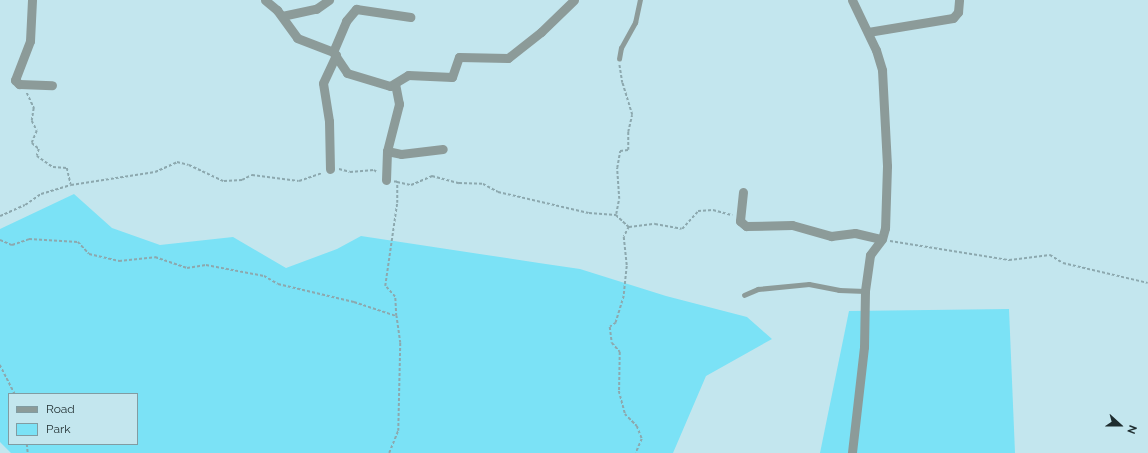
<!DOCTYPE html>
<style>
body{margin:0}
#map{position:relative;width:1148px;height:453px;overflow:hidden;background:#c3e6ee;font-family:Raleway,sans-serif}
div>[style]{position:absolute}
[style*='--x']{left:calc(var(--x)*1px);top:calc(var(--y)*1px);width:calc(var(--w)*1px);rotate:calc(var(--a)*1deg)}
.green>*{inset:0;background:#7be2f6}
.path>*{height:1.5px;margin-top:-0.75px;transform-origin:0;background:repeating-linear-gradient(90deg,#8ca8ae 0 3px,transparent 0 5px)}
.service>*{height:4.5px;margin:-2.25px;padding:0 2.25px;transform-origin:2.25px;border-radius:2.25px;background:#8c9b99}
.minor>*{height:9px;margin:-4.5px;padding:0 4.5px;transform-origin:4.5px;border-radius:4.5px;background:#8c9b99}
span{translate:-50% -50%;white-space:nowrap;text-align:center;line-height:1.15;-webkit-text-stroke:3.5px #c3e6ee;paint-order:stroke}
.legend{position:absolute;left:8px;top:393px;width:130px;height:52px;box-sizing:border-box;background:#c3e6ee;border:1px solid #819ca2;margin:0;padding:5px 7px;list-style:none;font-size:12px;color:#1f2d2f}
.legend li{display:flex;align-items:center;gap:8px;height:20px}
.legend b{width:20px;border:1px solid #819ca2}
.north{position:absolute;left:1100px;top:405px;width:40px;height:40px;-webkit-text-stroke:3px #c3e6ee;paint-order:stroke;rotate:111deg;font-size:11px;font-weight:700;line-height:16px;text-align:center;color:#1f2d2f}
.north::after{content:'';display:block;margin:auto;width:14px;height:18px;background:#1f2d2f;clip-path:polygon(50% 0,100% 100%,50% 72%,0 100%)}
</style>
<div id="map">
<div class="green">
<div style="clip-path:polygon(evenodd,74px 194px,112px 228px,160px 245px,233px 237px,286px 268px,337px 249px,361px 236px,539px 263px,580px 269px,666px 296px,747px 317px,772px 339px,706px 376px,673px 453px,11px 453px,0 442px,0 229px,74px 194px,9px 394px,137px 394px,137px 444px,9px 444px,9px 394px)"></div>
<div style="clip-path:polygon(1009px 309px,1015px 453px,820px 453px,849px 311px)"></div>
</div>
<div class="path">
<div style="--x:27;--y:93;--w:17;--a:65"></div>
<div style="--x:34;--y:108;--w:13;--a:99"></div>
<div style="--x:32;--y:121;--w:11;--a:63"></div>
<div style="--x:37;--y:131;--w:13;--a:113"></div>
<div style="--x:32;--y:143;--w:9;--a:41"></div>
<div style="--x:39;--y:149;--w:7;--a:106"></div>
<div style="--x:37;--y:156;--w:19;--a:35"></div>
<div style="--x:53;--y:167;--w:14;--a:4"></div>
<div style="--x:67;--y:168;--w:17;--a:77"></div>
<div style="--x:339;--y:169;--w:11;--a:15"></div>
<div style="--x:350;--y:172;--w:24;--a:-5"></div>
<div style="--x:374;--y:170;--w:4;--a:34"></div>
<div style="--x:397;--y:182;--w:14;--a:12"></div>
<div style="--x:411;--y:185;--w:23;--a:-23"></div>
<div style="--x:432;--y:176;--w:28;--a:15"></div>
<div style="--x:459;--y:183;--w:24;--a:2"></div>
<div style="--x:483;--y:184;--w:17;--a:28"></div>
<div style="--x:498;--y:192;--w:93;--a:13"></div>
<div style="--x:589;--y:213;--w:27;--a:4"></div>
<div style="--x:616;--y:215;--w:18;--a:43"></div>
<div style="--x:629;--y:227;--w:26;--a:-7"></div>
<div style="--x:655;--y:224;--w:27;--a:10"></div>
<div style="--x:682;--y:229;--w:24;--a:-48"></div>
<div style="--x:698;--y:211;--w:15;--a:-4"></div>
<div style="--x:713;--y:210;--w:20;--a:15"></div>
<div style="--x:616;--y:214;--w:15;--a:-79"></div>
<div style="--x:619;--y:199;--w:31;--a:-94"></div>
<div style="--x:617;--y:168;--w:17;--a:-80"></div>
<div style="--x:620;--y:151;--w:8;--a:-7"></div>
<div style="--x:628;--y:150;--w:18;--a:-90"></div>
<div style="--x:628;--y:132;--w:17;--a:-77"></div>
<div style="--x:632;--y:115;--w:34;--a:-107"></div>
<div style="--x:622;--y:83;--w:18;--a:-99"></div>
<div style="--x:0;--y:216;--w:27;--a:-24"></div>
<div style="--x:25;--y:205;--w:19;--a:-35"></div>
<div style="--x:41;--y:194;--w:31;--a:-17"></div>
<div style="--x:71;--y:185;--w:85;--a:-8.8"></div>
<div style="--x:155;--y:172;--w:24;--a:-24"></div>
<div style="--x:177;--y:162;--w:12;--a:14"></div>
<div style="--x:189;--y:165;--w:38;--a:25"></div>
<div style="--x:224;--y:181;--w:18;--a:-3"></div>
<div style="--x:242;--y:180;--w:11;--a:-27"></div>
<div style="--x:252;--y:175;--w:47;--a:7.3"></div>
<div style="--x:299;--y:181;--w:24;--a:-19"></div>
<div style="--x:629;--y:227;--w:11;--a:117"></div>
<div style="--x:624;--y:237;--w:29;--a:84"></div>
<div style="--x:627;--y:266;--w:30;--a:96"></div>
<div style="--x:624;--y:296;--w:28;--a:107"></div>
<div style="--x:616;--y:323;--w:7;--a:146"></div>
<div style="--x:610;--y:327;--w:16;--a:83"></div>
<div style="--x:612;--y:343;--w:12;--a:48"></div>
<div style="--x:620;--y:352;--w:39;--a:91"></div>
<div style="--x:619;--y:391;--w:24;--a:75"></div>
<div style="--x:625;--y:414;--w:17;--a:45"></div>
<div style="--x:637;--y:426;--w:14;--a:69"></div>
<div style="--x:642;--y:439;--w:15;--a:113"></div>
<div style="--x:0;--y:240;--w:13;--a:23"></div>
<div style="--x:12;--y:245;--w:18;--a:-19"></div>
<div style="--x:29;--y:239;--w:49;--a:3.5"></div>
<div style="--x:78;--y:242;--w:16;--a:47"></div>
<div style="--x:89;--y:254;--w:31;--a:13"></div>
<div style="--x:119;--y:261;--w:36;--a:-6"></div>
<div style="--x:155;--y:257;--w:34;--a:19"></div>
<div style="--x:187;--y:268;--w:19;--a:-9"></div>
<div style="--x:206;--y:265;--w:59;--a:10.7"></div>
<div style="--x:264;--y:276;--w:16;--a:30"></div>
<div style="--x:278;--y:284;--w:78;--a:13.3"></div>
<div style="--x:354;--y:302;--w:44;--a:18.4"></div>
<div style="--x:396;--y:316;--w:19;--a:-93"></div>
<div style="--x:395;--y:297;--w:15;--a:-132"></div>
<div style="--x:385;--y:286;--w:84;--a:-81.8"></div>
<div style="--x:397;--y:203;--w:21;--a:-90"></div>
<div style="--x:397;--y:182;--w:3;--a:180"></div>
<div style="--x:890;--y:241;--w:121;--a:9.1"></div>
<div style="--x:1009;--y:260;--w:41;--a:-7"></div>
<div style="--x:1050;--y:255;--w:15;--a:32"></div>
<div style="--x:1063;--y:263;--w:87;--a:13.2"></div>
<div style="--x:0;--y:365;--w:33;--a:63"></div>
<div style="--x:27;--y:444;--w:9;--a:84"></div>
<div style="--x:389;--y:453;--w:24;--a:-68"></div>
<div style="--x:398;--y:431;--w:88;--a:-88.7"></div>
<div style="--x:400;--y:343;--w:27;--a:-98"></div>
</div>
<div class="service">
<div style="--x:619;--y:59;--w:11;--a:-80"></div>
<div style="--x:621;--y:48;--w:29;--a:-61"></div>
<div style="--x:635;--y:23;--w:24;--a:-78"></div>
<div style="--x:744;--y:295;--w:15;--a:-23"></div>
<div style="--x:758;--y:289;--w:51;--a:-5.6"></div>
<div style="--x:809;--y:284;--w:31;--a:11"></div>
<div style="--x:839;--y:290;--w:26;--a:2"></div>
</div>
<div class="minor">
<div style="--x:32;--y:0;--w:41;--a:92.8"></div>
<div style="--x:30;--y:41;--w:42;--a:111"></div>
<div style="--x:15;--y:80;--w:6;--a:45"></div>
<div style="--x:19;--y:84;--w:33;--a:2"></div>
<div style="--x:265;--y:0;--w:16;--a:40"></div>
<div style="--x:277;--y:10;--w:34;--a:54"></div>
<div style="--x:297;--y:38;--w:39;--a:21"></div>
<div style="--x:333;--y:52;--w:25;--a:56"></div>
<div style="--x:347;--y:73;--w:45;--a:16.8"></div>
<div style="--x:390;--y:86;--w:21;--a:-31"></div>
<div style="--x:408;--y:75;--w:44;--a:2.6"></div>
<div style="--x:452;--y:77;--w:21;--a:-71"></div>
<div style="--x:459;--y:57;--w:49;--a:1.2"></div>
<div style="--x:508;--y:58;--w:42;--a:-38.2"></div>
<div style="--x:541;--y:32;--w:46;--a:-44.1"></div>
<div style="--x:852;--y:0;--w:55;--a:64.4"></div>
<div style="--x:876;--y:50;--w:21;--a:73"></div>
<div style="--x:882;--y:70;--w:96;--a:87"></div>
<div style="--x:887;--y:166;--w:62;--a:91.8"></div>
<div style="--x:885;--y:228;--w:11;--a:105"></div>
<div style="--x:882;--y:239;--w:20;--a:127"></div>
<div style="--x:870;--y:255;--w:36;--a:98"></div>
<div style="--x:865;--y:291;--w:56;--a:91"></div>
<div style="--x:864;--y:347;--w:107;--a:96.5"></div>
<div style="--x:282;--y:16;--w:35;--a:-12"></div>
<div style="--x:316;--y:9;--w:16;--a:-35"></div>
<div style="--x:868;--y:32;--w:86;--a:-9.4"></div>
<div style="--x:953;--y:18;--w:8;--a:-50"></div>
<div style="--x:958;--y:12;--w:12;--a:-85"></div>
<div style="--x:333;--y:52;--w:34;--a:-67"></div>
<div style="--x:346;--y:21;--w:16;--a:-50"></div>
<div style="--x:356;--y:9;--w:55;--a:8.4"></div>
<div style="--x:387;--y:151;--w:14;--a:12"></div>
<div style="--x:401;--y:154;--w:42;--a:-6.8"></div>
<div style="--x:330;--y:169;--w:48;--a:-91.2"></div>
<div style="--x:329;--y:121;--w:38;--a:-99"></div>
<div style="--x:323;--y:83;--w:31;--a:-65"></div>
<div style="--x:386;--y:180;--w:29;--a:-88"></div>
<div style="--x:387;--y:151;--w:49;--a:-75.7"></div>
<div style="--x:399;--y:104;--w:20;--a:-101"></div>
<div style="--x:743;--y:192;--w:29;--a:96"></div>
<div style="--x:740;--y:221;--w:8;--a:40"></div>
<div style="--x:746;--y:226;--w:46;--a:-1.2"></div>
<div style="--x:792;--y:225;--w:41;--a:15.8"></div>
<div style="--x:831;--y:236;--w:24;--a:-7"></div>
<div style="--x:855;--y:233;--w:27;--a:13"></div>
</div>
<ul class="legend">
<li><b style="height:5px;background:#8c9b99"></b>Road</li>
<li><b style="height:11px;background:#7be2f6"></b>Park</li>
</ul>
<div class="north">N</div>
</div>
